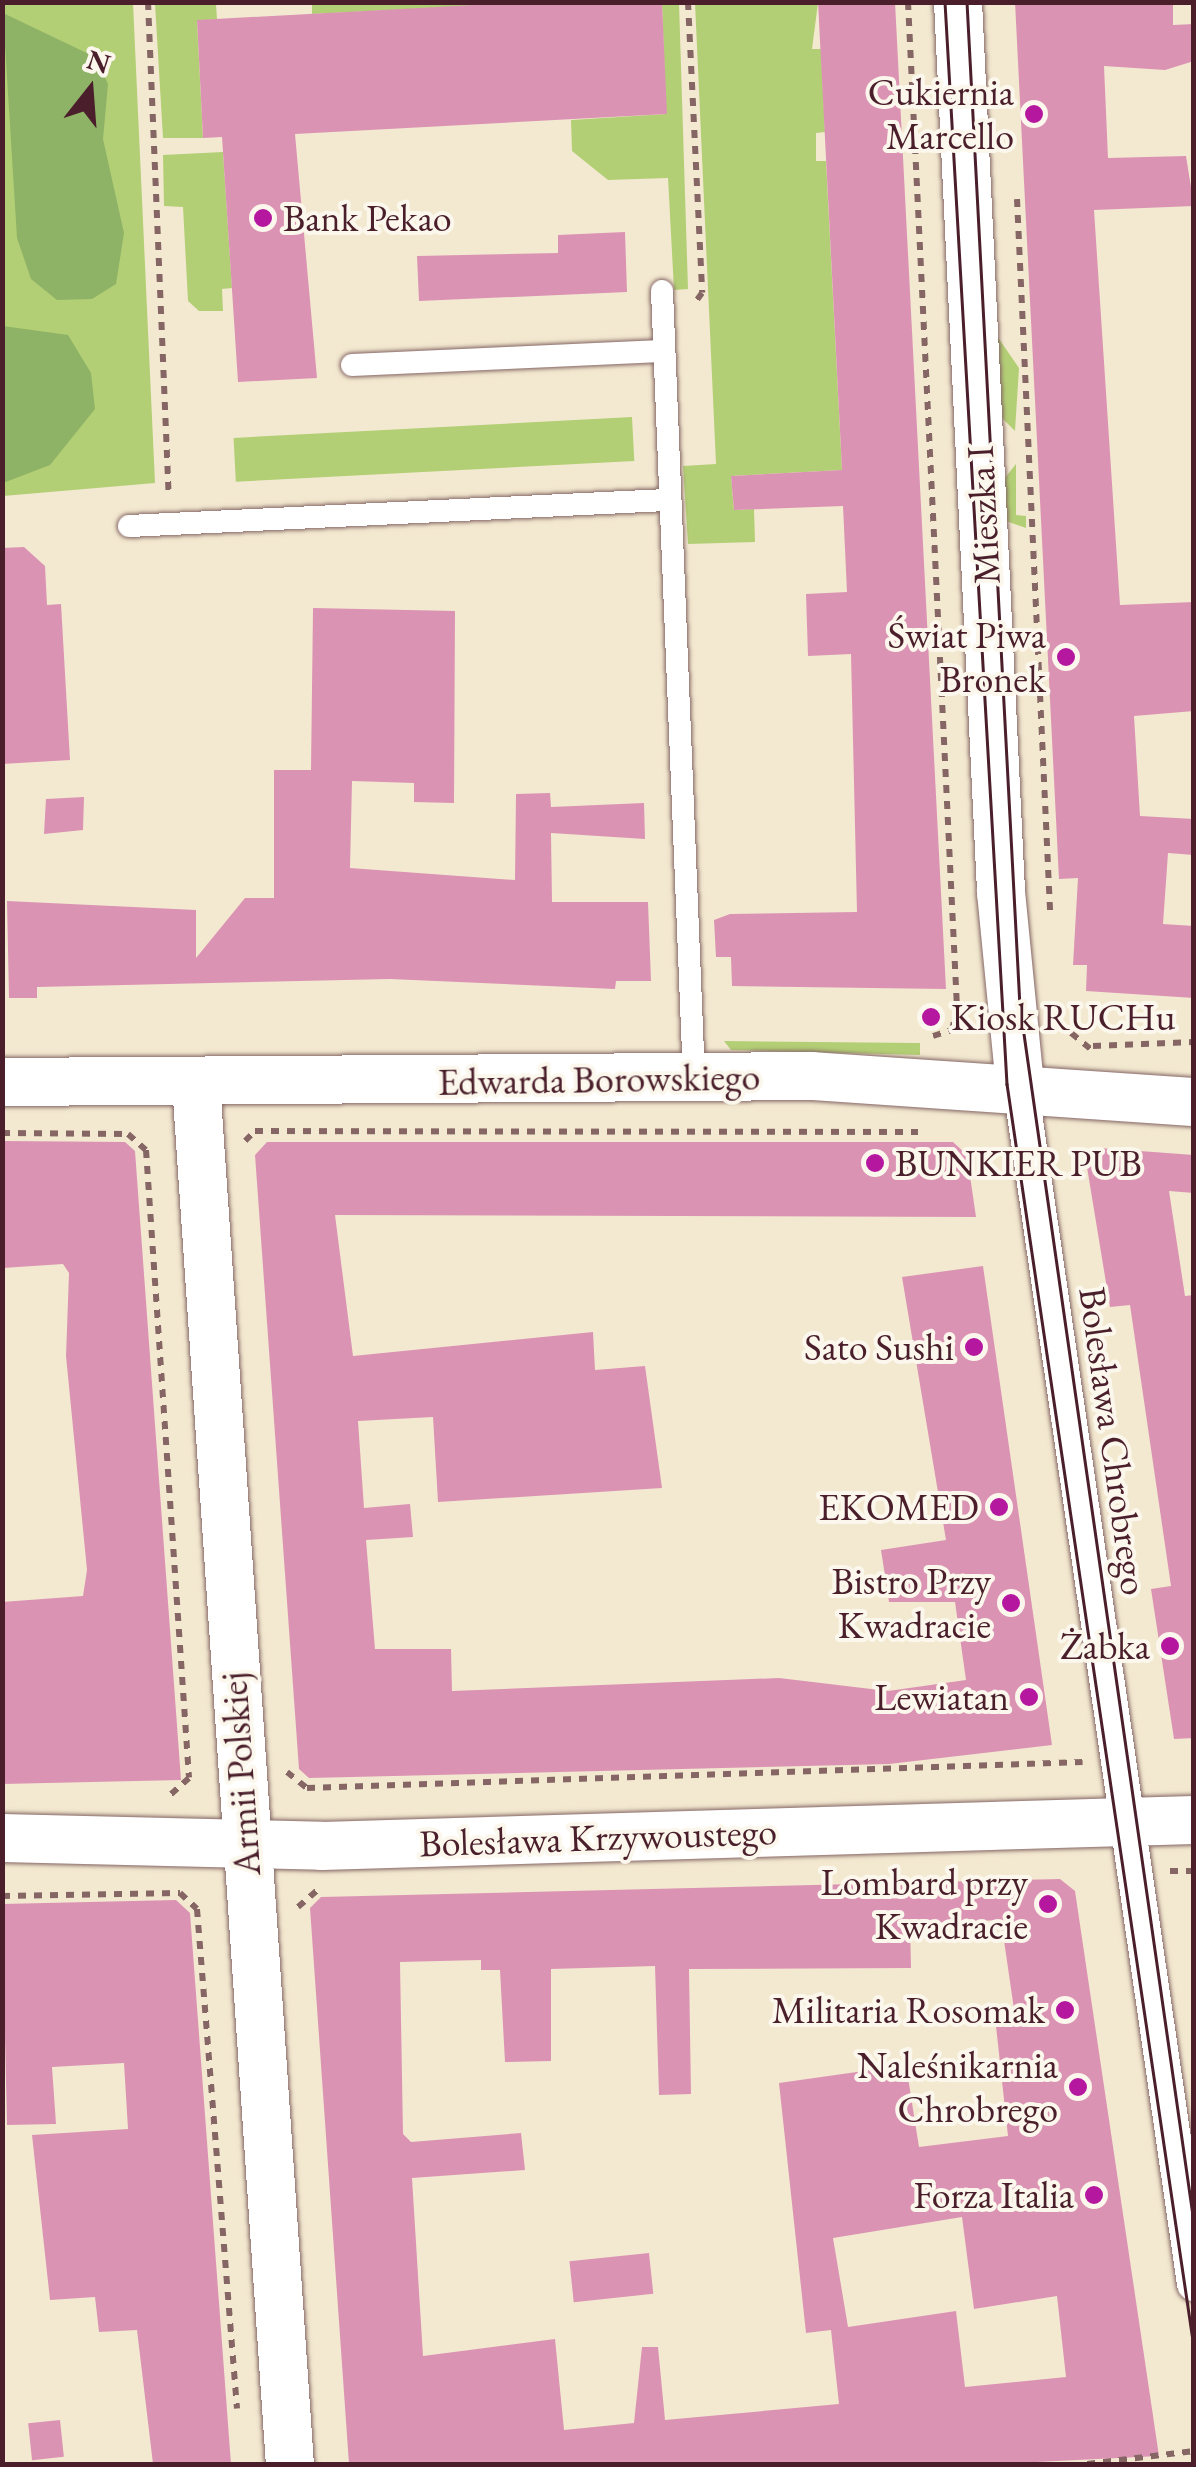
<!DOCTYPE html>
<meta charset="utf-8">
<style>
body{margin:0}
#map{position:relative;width:1196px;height:2467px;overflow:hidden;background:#f3e9d0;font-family:"EB Garamond",serif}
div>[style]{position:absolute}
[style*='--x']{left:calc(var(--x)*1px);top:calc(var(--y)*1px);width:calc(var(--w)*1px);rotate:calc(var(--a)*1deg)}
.green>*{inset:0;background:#b3cf75;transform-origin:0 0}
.forest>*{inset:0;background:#8eb266}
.building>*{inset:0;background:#db93b4;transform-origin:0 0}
.path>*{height:6px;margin-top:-3px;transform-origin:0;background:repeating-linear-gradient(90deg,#856665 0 8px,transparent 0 16px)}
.roads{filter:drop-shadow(0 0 2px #856665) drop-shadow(0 0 2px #856665)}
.service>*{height:22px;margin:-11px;padding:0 11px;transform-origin:11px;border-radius:11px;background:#fff}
.pedestrian>*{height:35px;margin:-17.5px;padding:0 17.5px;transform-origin:17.5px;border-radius:17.5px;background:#fff}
.minor>*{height:48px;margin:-24px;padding:0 24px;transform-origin:24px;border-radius:24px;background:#fff}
.tram>*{height:2.5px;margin:-1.25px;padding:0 1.25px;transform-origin:1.25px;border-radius:1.25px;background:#4a1f2b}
.dots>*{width:28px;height:28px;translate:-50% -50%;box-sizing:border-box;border:5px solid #fbf7ec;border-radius:50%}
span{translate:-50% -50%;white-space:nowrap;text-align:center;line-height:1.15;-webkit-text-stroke:8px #fbf7ec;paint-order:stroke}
.poi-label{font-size:38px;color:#4a1f2b}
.right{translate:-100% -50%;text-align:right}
.left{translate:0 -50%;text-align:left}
.street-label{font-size:38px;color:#4a1f2b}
.frame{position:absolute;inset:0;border:5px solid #4a1f2b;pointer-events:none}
.north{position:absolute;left:40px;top:40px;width:100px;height:100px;-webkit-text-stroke:8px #fbf7ec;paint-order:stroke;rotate:17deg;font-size:28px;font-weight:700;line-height:40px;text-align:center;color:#4a1f2b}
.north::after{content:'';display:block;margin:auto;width:35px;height:45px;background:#4a1f2b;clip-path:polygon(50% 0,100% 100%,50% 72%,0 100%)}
</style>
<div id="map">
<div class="green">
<div style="clip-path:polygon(3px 3px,133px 3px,155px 483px,3px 496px)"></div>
<div style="clip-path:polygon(312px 3px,528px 3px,312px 14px)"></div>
<div style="clip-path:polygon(662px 3px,679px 3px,688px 289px,674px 290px,668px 178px,608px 180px,572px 151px,571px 120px,666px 114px)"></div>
<div style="clip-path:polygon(695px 3px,818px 3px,812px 49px,821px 49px,825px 132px,816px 133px,816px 161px,826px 161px,842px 470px,731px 476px,734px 510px,754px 509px,755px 542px,688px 544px,683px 466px,716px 464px)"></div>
<div style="clip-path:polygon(155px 4px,216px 4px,217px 19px,197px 21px,203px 138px,163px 138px)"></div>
<div style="clip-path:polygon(223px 152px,232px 288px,222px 289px,223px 311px,199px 311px,188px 301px,183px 207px,164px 206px,163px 155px)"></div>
<div style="clip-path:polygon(997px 336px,1019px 368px,1015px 431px,1001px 417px)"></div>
<div style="left:632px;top:417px;width:44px;height:399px;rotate:87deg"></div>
<div style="clip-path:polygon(1016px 464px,1016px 515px,1026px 516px,1026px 528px,1006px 521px,1004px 479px)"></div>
<div style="clip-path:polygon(724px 1041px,920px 1043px,920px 1055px,731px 1050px)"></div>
</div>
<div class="forest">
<div style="clip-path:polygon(3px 13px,95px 57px,108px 84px,103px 139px,124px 233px,116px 284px,92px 299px,57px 300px,31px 279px,17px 238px)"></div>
<div style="clip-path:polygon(3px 326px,68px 335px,91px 373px,95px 409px,50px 465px,3px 483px)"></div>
</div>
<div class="building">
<div style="clip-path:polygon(528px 2px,662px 2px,667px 114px,295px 134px,317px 378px,238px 382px,222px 137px,203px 138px,197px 20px)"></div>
<div style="clip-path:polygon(818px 2px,895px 2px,946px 989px,732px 986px,731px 957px,716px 957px,714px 920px,730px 914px,857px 912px,851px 654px,808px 656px,806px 594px,847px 592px,843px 506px,734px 510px,731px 476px,842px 470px)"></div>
<div style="clip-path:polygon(1015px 2px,1173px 2px,1173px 25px,1194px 24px,1194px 61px,1165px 70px,1104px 66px,1108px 158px,1186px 156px,1194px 206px,1094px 210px,1120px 605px,1194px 602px,1194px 711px,1134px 716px,1140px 816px,1194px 819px,1194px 855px,1168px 853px,1163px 924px,1194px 926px,1194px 998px,1086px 991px,1087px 965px,1073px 965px,1078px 878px,1059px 879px)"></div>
<div style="clip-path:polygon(625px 232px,627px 292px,419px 301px,417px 256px,558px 253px,558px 235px)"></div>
<div style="clip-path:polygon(24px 547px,45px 566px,47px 605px,61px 604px,70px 760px,2px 764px,2px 548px)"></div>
<div style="clip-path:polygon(313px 608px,455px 611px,454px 803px,414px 802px,414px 783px,352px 781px,350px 868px,515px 880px,516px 794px,550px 793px,551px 807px,644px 803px,645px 839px,551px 833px,552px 902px,648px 902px,651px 981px,616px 981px,615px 989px,390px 979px,37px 987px,37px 998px,9px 998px,7px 901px,196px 910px,196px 958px,245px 898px,274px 898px,274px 770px,311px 770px)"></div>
<div style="clip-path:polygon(84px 797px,83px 830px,44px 834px,46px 799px)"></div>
<div style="clip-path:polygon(3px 1141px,125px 1142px,135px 1151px,181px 1780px,2px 1784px,2px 1602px,83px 1596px,87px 1570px,66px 1356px,69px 1273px,63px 1264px,3px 1268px)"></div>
<div style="clip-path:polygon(267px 1142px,953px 1142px,967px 1155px,976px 1217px,335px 1215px,353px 1356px,593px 1332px,595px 1370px,645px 1366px,662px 1488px,438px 1502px,433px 1417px,358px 1421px,364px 1508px,410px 1504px,413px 1537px,366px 1540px,375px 1649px,451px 1649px,452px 1691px,779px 1678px,888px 1691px,966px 1680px,955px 1602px,889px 1602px,881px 1550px,946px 1540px,902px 1277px,983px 1266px,1052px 1745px,889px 1764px,309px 1778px,299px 1769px,255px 1155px)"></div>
<div style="clip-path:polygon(1099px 1148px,1194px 1155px,1194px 1193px,1169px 1191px,1185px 1296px,1194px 1295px,1194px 1738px,1174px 1739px,1151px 1589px,1171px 1586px,1130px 1305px,1110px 1307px,1086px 1161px)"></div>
<div style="clip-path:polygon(evenodd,1060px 1879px,1075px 1891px,1159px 2456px,996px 2464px,349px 2464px,310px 1908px,321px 1897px,1060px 1879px,1001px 1920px,1015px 2016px,995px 2017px,1008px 2136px,919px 2147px,906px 2065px,779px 2083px,806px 2333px,831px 2330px,839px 2404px,665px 2420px,658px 2347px,642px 2347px,634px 2423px,564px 2430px,555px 2339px,423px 2356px,412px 2178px,525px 2170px,521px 2133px,411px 2142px,403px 2134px,400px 1962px,481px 1960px,481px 1970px,500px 1970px,505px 2062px,551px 2061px,551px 1969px,655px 1966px,659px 2095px,691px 2094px,689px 1969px,911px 1968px,910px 1924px,1001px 1920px,1060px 1879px,962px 2217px,974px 2309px,1057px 2296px,1066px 2377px,965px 2387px,956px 2311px,848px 2327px,833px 2238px,962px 2217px)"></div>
<div style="clip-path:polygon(176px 1900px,190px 1913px,231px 2464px,153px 2464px,137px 2330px,99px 2332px,95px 2297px,50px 2300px,32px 2135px,128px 2129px,124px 2063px,52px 2067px,56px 2124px,7px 2125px,2px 1904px)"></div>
<div style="left:649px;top:2253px;width:41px;height:80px;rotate:84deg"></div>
<div style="left:60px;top:2420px;width:37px;height:32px;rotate:84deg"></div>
</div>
<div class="path">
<div style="--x:148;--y:2;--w:491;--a:87.6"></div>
<div style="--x:688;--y:2;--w:291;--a:87.2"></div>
<div style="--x:702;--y:293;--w:14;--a:126"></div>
<div style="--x:908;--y:2;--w:1007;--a:87.21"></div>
<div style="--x:1017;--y:199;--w:712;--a:87.34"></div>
<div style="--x:1059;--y:1023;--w:44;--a:39.5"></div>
<div style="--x:933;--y:1036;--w:20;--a:-18"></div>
<div style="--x:952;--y:1030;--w:23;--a:-77"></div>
<div style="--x:957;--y:1008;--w:14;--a:0"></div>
<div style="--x:1093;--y:1046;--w:101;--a:-2.3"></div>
<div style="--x:2;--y:1133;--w:126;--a:0.5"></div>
<div style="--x:128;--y:1134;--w:24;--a:42"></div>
<div style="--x:146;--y:1150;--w:629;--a:86.08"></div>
<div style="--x:189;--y:1778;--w:27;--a:138"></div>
<div style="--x:245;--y:1141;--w:14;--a:-45"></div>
<div style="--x:255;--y:1131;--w:663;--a:0.09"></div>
<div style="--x:287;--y:1772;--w:26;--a:39"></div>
<div style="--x:307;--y:1788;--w:776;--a:-1.92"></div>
<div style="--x:1170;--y:1871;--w:24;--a:0"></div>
<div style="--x:2;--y:1896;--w:178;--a:-1"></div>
<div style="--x:180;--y:1893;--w:23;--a:43"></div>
<div style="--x:197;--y:1909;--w:501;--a:85.42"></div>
<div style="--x:298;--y:1907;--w:28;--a:-41"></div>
<div style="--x:1087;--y:2464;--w:108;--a:-6.9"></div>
</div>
<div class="roads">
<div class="service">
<div style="--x:662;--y:291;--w:788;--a:87.67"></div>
<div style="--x:352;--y:365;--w:310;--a:-2.6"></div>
<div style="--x:129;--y:526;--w:538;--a:-2.77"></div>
</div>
<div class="pedestrian">
<div style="--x:1020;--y:1086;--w:1210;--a:81.73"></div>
</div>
<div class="minor">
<div style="--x:958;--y:2;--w:891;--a:87.23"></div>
<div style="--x:1001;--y:892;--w:195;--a:84.4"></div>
<div style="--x:2;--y:1082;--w:810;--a:-0.42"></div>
<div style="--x:812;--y:1076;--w:383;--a:3.9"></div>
<div style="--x:196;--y:1083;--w:1384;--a:86.11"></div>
<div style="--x:2;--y:1838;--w:320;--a:1.4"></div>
<div style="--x:322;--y:1846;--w:872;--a:-1.71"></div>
</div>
</div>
<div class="tram">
<div style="--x:945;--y:2;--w:1084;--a:86.72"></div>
<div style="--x:1007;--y:1084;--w:1278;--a:81.58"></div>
<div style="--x:967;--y:2;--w:1005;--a:86.98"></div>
<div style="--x:1020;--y:1006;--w:1229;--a:81.86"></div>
</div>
<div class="dots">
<div style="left:1034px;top:114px;background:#b5179e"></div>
<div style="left:263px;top:218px;background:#b5179e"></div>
<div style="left:1066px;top:657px;background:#b5179e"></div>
<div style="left:931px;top:1017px;background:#b5179e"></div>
<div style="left:875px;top:1163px;background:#b5179e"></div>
<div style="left:974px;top:1347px;background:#b5179e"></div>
<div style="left:999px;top:1507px;background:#b5179e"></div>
<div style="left:1011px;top:1603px;background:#b5179e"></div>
<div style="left:1170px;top:1646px;background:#b5179e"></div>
<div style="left:1029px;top:1697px;background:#b5179e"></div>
<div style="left:1048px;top:1904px;background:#b5179e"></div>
<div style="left:1065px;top:2010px;background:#b5179e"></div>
<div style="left:1078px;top:2087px;background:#b5179e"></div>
<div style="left:1094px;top:2195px;background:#b5179e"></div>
</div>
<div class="poi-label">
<span class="right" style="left:1014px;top:114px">Cukiernia<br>Marcello</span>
<span class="left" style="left:283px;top:218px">Bank Pekao</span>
<span class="right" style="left:1046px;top:657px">Świat Piwa<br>Bronek</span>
<span class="left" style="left:951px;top:1017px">Kiosk RUCHu</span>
<span class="left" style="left:895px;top:1163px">BUNKIER PUB</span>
<span class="right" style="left:954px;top:1347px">Sato Sushi</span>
<span class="right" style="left:979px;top:1507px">EKOMED</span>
<span class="right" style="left:991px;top:1603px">Bistro Przy<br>Kwadracie</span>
<span class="right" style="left:1150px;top:1646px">Żabka</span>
<span class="right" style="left:1009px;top:1697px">Lewiatan</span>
<span class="right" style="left:1028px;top:1904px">Lombard przy<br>Kwadracie</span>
<span class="right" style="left:1045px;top:2010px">Militaria Rosomak</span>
<span class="right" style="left:1058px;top:2087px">Naleśnikarnia<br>Chrobrego</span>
<span class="right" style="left:1074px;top:2195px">Forza Italia</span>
</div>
<div class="street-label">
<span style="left:983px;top:515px;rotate:-93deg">Mieszka I</span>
<span style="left:599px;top:1079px;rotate:-1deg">Edwarda Borowskiego</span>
<span style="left:1114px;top:1441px;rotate:82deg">Bolesława Chrobrego</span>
<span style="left:240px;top:1774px;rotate:-94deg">Armii Polskiej</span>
<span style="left:598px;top:1837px;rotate:-2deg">Bolesława Krzywoustego</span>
</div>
<div class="frame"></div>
<div class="north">N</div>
</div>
